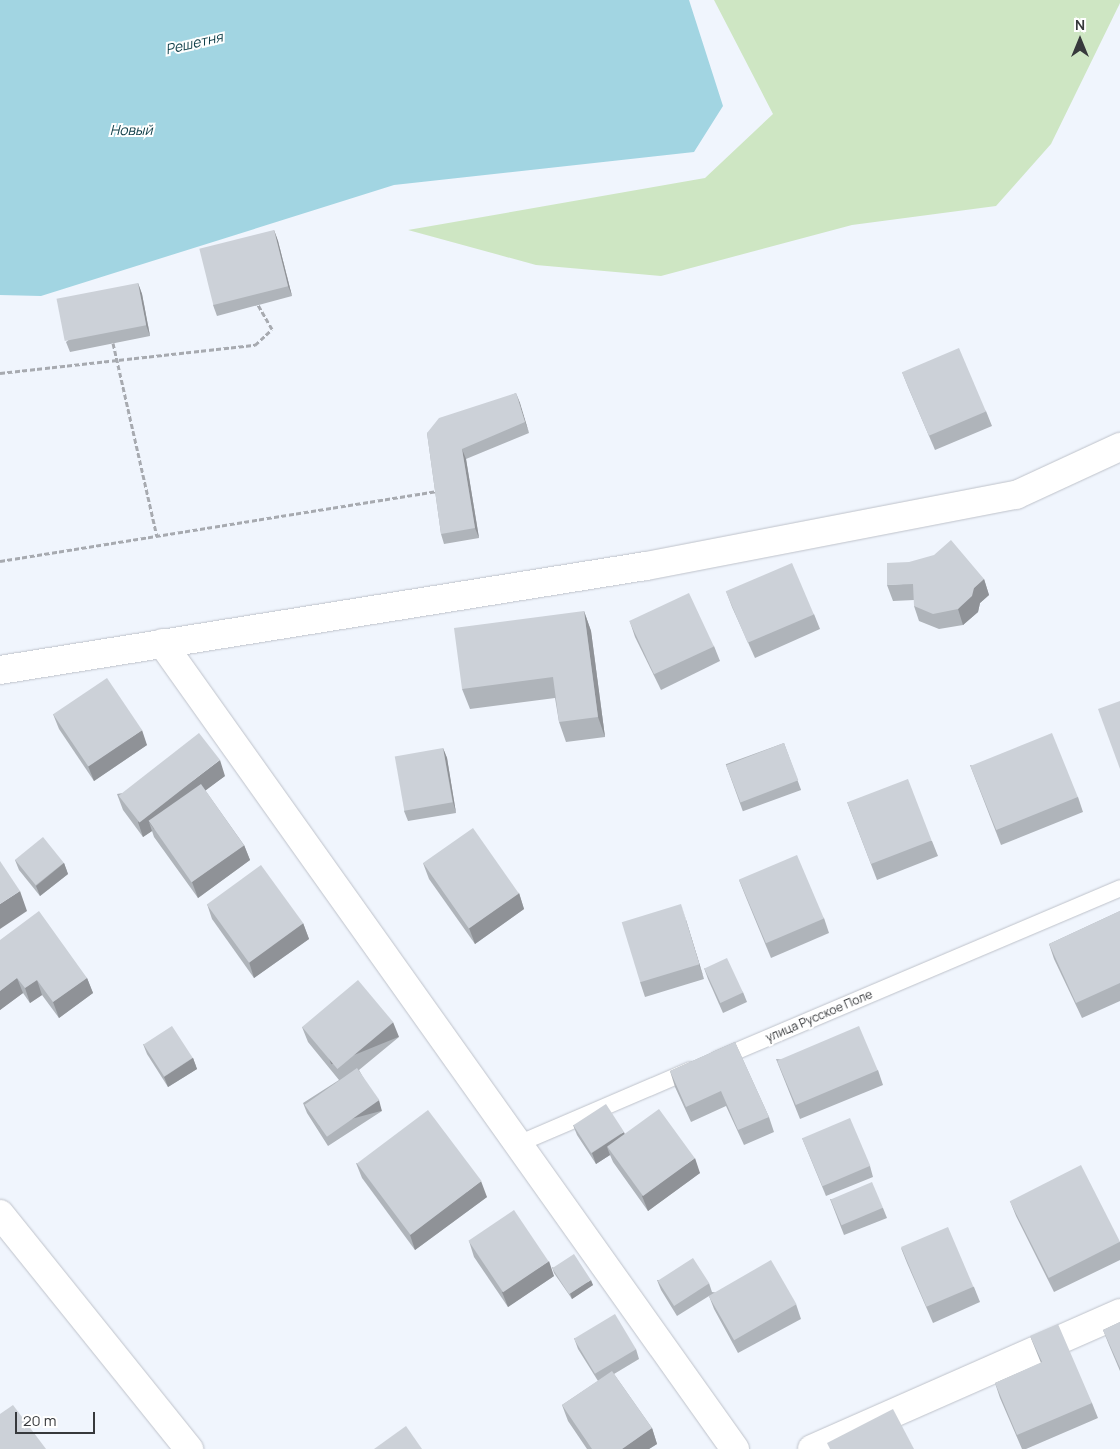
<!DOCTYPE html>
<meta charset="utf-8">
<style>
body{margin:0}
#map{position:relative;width:1120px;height:1449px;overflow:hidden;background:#f0f5fd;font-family:Manrope,sans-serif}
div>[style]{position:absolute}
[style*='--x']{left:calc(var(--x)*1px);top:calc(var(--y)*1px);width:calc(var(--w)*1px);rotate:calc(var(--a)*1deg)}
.green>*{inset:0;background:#cee6c3}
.water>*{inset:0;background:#a2d5e2}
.path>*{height:3px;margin-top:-1.5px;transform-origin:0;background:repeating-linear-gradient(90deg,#a7aab0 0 5px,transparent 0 7.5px)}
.roads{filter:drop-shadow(0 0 1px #bec2ca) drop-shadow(0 0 1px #bec2ca)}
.service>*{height:16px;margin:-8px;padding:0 8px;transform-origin:8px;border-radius:8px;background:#fff}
.minor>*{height:28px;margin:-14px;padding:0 14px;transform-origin:14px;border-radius:14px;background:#fff}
.wall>*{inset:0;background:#afb4ba;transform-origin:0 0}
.shaded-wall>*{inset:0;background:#8f9297;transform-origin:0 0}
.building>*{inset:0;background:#ccd1d8;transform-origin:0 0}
span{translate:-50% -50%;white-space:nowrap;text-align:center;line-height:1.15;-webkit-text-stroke:4px #fff;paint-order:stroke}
.street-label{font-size:12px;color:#37393c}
.water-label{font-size:14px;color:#0d3d47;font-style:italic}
.north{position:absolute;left:1055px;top:15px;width:50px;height:50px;-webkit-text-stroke:4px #fff;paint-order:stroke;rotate:0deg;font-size:14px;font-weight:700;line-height:20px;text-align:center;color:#37393c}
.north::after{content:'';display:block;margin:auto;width:18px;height:22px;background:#37393c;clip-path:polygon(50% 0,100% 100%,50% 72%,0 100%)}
.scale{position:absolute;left:15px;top:1412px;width:80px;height:22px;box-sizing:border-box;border:2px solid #37393c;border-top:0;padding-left:6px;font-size:15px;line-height:18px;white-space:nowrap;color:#37393c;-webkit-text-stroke:4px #fff;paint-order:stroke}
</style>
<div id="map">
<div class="green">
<div style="clip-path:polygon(714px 0,1120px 0,1120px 3px,1051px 144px,996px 206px,852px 225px,661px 276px,536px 265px,408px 230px,705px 178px,773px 114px)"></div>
</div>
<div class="water">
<div style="clip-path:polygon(0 0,689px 0,723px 106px,694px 152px,394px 185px,41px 296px,0 295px)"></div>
</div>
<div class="path">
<div style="--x:113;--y:343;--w:198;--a:77.2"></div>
<div style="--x:0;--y:373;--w:257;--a:-6.3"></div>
<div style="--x:255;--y:345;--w:23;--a:-43"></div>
<div style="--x:272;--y:329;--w:28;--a:-120"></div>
<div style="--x:0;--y:561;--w:443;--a:-9.1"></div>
</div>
<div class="roads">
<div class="service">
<div style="--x:718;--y:1059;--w:437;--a:-23"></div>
<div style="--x:518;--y:1144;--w:188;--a:-23.2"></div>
</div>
<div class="minor">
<div style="--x:162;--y:643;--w:989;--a:54.59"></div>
<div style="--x:0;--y:670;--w:654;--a:-9.15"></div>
<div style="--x:646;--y:566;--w:377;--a:-10.9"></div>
<div style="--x:1016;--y:495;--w:115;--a:-24.8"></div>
<div style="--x:0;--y:1214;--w:302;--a:51.2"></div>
<div style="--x:812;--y:1449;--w:337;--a:-23.8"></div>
</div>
</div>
<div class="wall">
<div style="clip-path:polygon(274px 230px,278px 241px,292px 296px,217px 316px,213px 305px)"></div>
<div style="clip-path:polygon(138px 283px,142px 294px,150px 336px,70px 352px,66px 342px)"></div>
<div style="clip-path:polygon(902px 372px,986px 411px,992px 426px,935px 450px,908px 387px)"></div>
<div style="clip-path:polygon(516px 393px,529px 433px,466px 459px,479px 538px,444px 544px,441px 534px,427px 433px)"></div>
<div style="clip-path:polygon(984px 579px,989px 595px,980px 603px,978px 612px,963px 625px,939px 629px,919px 621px,914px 606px,914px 600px,893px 601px,887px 585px)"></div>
<div style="clip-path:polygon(726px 591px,814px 614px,820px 629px,755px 658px,732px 607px)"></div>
<div style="clip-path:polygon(584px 611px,591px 631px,605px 737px,566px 742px,559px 722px,555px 698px,470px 709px,462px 689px)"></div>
<div style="clip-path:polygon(630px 622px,714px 646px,720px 661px,661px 690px,635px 637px)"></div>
<div style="clip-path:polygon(53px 714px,147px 745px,94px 781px,59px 729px)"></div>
<div style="left:784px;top:743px;width:50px;height:62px;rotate:70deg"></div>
<div style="clip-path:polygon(443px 748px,447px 758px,456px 813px,408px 821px,404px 811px)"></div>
<div style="clip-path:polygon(970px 765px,1078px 797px,1083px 812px,1001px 845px)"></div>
<div style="clip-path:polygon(225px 776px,205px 790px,244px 845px,250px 860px,198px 898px,154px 837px,152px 831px,143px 837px,123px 810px,117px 794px)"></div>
<div style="clip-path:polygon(847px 802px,932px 841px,938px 856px,877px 880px)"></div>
<div style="clip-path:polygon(15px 860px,64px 863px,68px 874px,40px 896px,19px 870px)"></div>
<div style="clip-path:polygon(423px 863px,519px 893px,524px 909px,475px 944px,429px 879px)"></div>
<div style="clip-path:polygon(739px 880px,824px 918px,829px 933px,771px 958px,745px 895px)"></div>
<div style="clip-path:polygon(207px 904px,303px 923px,309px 939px,254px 978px,212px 919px)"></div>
<div style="clip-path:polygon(1120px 911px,1120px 1001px,1082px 1018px,1054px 959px,1049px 944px)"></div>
<div style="clip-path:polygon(686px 920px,704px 979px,645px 997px,640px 982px)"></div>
<div style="clip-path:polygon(0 940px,87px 978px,93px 993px,59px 1018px,42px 995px,30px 1003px,23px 993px,0 1010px)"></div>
<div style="clip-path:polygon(704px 968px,743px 992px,747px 1002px,723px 1013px,708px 979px)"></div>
<div style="clip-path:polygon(302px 1027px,399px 1037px,359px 1070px,382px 1111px,328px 1146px,307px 1113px,303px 1103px,339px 1080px,308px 1042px)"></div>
<div style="clip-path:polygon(735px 1042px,769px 1117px,774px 1132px,744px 1145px,726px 1106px,691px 1122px,675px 1087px,670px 1071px)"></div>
<div style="clip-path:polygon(143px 1044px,193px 1058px,197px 1069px,168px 1087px,147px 1054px)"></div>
<div style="clip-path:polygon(776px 1059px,878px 1070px,883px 1085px,800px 1119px)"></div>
<div style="clip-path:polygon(573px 1125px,625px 1134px,700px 1173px,648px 1211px,613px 1162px,610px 1155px,596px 1164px,577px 1135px)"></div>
<div style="clip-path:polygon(802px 1138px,870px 1166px,873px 1177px,826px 1196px)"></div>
<div style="clip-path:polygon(356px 1163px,487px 1197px,415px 1250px,362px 1178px)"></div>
<div style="clip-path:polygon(830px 1199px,883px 1208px,887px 1218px,844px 1235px)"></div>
<div style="clip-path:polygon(1010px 1201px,1120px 1242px,1120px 1260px,1054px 1292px,1016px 1216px)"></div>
<div style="clip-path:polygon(469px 1241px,554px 1276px,508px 1307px,474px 1257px)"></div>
<div style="clip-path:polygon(901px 1248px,974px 1287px,980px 1302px,933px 1323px,907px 1263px)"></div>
<div style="clip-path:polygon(552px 1267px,593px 1285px,572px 1299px,554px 1273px)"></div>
<div style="clip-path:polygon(657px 1280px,709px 1283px,712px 1292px,796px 1304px,801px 1319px,738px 1353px,714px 1309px,709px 1296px,677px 1316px,661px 1290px)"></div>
<div style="clip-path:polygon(1120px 1322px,1120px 1371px,1109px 1345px,1103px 1330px)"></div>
<div style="clip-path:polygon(1030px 1336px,1092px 1403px,1098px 1418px,1026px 1449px,1022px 1449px,1000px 1398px,995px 1383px,1041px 1363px)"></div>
<div style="clip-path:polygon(574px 1338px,636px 1349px,639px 1359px,614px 1374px,652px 1428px,657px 1444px,649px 1449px,587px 1449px,568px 1421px,562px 1405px,598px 1381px,578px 1349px)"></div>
</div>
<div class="shaded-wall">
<div style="clip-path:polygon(274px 230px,278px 241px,292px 296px,288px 286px)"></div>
<div style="clip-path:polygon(138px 283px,142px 294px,150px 336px,146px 325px)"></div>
<div style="clip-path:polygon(516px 393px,520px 403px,529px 433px,525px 422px)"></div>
<div style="clip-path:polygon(462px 449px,466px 459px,479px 538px,475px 528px)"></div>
<div style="clip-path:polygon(984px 579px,989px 595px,980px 603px,978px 612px,963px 625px,958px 609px,974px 588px)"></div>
<div style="clip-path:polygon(584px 611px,591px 631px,605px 737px,598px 717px)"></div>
<div style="clip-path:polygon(142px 730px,147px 745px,94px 781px,88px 766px)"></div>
<div style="clip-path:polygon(443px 748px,447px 758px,456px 813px,453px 802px)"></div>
<div style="clip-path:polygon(220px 760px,225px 776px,154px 829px,149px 822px,152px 831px,143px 837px,138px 822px)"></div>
<div style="clip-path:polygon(244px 845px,250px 860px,198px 898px,192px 882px)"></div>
<div style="clip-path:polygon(64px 863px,68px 874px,40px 896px,36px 886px)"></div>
<div style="clip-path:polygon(20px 891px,27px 911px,0 929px,0 904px)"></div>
<div style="clip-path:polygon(519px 893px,524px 909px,475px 944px,469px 928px)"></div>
<div style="clip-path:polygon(681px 904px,686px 920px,704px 979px,699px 964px)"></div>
<div style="clip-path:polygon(303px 923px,309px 939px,254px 978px,249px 962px)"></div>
<div style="clip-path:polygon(17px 978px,23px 993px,0 1010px,0 991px)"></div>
<div style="clip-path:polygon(87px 978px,93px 993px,59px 1018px,53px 1002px)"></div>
<div style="clip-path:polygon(37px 980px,42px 995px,30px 1003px,25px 988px)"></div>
<div style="left:393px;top:1022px;width:16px;height:73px;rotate:68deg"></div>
<div style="clip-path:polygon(193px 1058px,197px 1069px,168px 1087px,164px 1077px)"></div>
<div style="left:379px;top:1100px;width:11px;height:64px;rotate:75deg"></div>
<div style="clip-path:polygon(624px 1132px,628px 1143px,607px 1147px,610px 1155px,596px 1164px,592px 1153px)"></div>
<div style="clip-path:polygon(695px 1158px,700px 1173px,648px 1211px,642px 1196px)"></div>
<div style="clip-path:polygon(481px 1181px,487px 1197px,415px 1250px,410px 1235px)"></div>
<div style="clip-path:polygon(549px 1261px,554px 1276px,508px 1307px,502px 1292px)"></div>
<div style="clip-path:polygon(591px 1280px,593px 1285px,572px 1299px,570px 1293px)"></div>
<div style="clip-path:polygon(652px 1428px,657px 1444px,649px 1449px,622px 1449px)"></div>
</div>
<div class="building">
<div style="left:274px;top:230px;width:58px;height:77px;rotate:76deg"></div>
<div style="left:138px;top:283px;width:43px;height:83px;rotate:79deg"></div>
<div style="left:959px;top:348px;width:69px;height:62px;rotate:67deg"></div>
<div style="clip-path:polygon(516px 393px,525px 422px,462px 449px,475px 528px,441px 534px,427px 433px,439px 418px)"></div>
<div style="clip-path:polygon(951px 540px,984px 579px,974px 588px,972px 596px,958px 609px,933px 614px,914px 606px,913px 584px,887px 585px,887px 563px,909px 562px,934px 555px)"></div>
<div style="left:792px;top:563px;width:56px;height:72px;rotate:67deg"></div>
<div style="left:689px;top:593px;width:59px;height:66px;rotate:65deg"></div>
<div style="clip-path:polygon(584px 611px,598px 717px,559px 722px,553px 677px,462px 689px,454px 628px)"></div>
<div style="left:107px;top:678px;width:63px;height:65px;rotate:56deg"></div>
<div style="clip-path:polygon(1120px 701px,1120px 769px,1098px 709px)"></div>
<div style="left:199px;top:733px;width:34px;height:102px;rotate:52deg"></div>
<div style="left:1052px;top:733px;width:69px;height:88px;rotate:68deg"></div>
<div style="left:784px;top:743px;width:40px;height:62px;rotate:69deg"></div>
<div style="left:443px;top:748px;width:55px;height:49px;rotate:80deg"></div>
<div style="left:908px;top:779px;width:66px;height:65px;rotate:69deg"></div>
<div style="left:201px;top:784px;width:75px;height:64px;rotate:55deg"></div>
<div style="left:473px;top:828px;width:80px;height:61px;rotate:55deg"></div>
<div style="left:43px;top:837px;width:33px;height:36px;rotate:51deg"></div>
<div style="left:797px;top:855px;width:69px;height:63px;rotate:67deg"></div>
<div style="clip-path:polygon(0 861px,20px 891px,0 904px)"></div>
<div style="left:261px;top:865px;width:72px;height:67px;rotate:54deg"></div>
<div style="left:681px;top:904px;width:63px;height:62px;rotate:73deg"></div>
<div style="clip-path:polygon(39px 911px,87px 978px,53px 1002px,37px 980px,25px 988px,17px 978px,0 991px,0 940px)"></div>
<div style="clip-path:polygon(1120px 911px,1120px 983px,1076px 1003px,1049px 944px)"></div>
<div style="left:727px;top:958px;width:38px;height:25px;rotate:65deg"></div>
<div style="left:358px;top:980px;width:55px;height:73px;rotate:50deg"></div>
<div style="left:172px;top:1026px;width:38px;height:34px;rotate:57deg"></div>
<div style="left:859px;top:1026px;width:48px;height:89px;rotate:67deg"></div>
<div style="clip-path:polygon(735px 1042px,769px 1117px,738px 1130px,721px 1091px,686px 1107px,670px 1071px)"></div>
<div style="left:357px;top:1068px;width:39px;height:64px;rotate:55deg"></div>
<div style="left:606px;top:1104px;width:33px;height:39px;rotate:57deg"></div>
<div style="left:659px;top:1109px;width:61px;height:64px;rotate:54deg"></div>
<div style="left:428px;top:1110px;width:89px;height:89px;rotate:53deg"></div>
<div style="left:850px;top:1118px;width:52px;height:52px;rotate:67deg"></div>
<div style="left:1081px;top:1165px;width:86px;height:80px;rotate:63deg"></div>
<div style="left:872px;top:1182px;width:28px;height:45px;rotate:67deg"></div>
<div style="left:514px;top:1210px;width:62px;height:55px;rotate:56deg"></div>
<div style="left:948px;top:1227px;width:65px;height:51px;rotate:67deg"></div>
<div style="left:574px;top:1254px;width:31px;height:26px;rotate:57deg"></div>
<div style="left:693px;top:1258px;width:30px;height:42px;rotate:57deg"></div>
<div style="left:771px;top:1260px;width:51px;height:72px;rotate:60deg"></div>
<div style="left:615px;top:1314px;width:41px;height:48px;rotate:59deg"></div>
<div style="clip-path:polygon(1120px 1322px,1120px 1368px,1103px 1330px)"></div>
<div style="clip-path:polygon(1058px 1324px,1092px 1403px,1017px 1435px,995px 1383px,1042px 1362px,1030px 1336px)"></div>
<div style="clip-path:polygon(612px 1371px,652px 1428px,622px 1449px,592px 1449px,562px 1405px)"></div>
<div style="clip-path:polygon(13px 1405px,46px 1449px,0 1449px,0 1414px)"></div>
<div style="clip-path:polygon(893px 1409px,914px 1449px,830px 1449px,827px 1443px)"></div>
<div style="clip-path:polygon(406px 1426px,422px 1449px,374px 1449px)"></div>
</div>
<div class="street-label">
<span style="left:819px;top:1016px;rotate:-23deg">улица Русское Поле</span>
</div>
<div class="water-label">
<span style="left:194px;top:43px;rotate:-13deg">Решетня</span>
<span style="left:131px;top:130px">Новый</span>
</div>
<div class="north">N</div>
<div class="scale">20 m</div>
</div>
